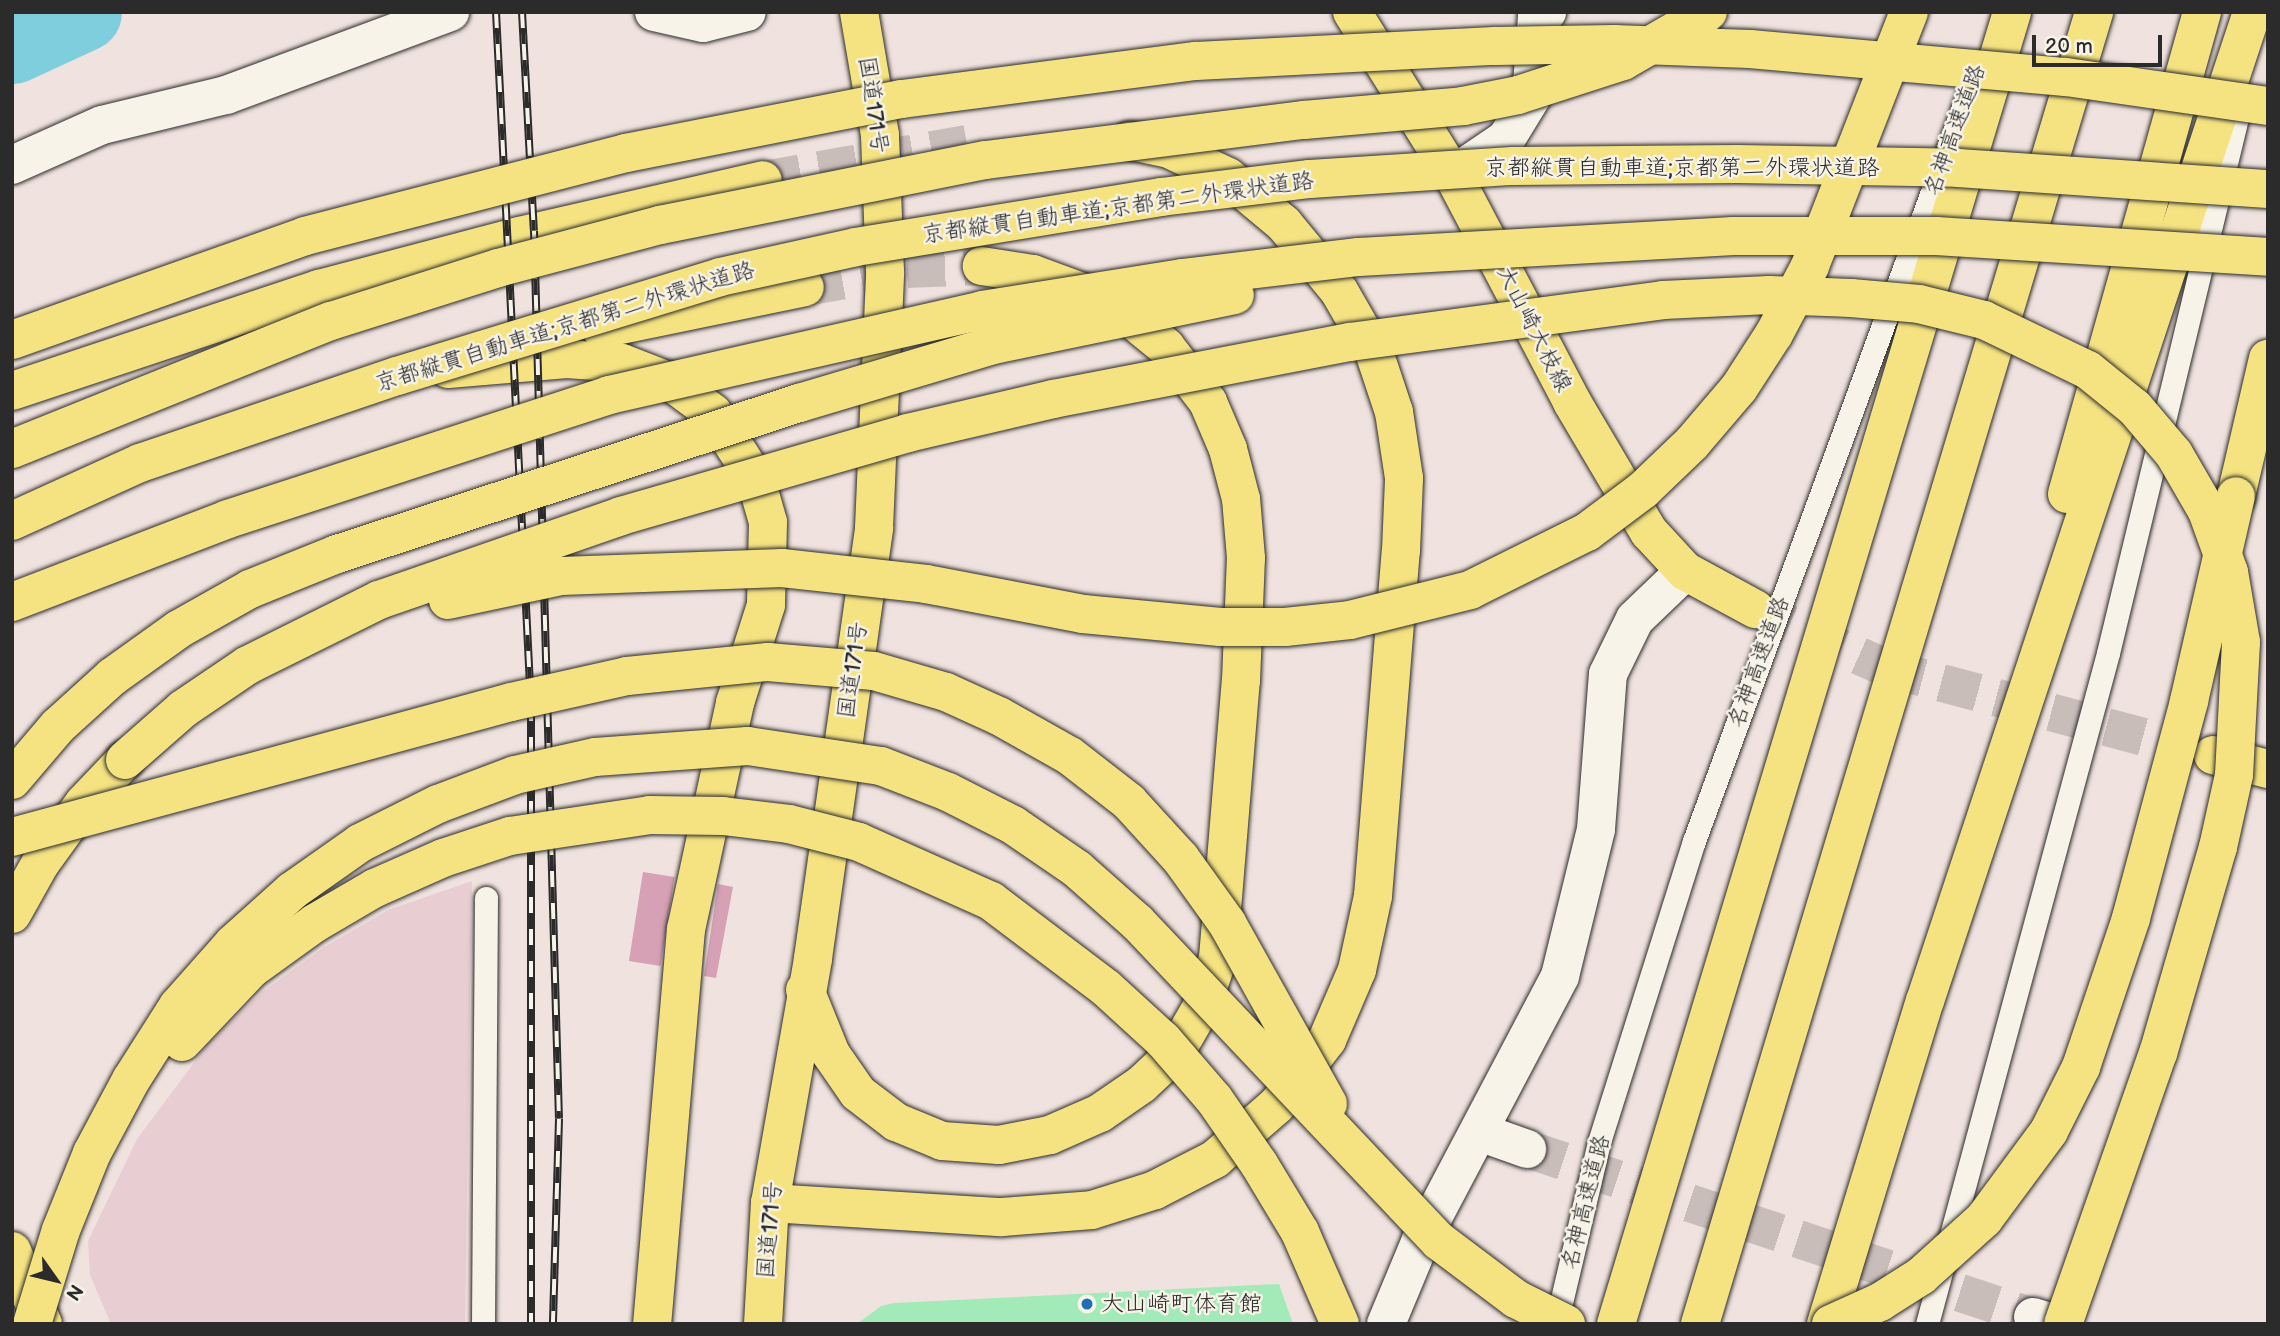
<!DOCTYPE html>
<meta charset="utf-8">
<style>
body{margin:0}
#map{position:relative;width:2280px;height:1336px;overflow:hidden;background:#f0e2de;font-family:"Balsamiq Sans","Klee One",sans-serif}
div>[style]{position:absolute}
[style*='--x']{left:calc(var(--x)*1px);top:calc(var(--y)*1px);width:calc(var(--w)*1px);rotate:calc(var(--a)*1deg)}
.built>*{inset:0;background:#e8ced2}
.green>*{inset:0;background:#a2eab8}
.river>*{height:79px;margin:-39.5px;padding:0 39.5px;transform-origin:39.5px;border-radius:39.5px;background:#7fcedd}
.building>*{inset:0;background:#d6a0b5;transform-origin:0 0}
.street-tunnel>*{height:38px;margin-top:-19px;transform-origin:0;background:repeating-linear-gradient(90deg,#c9bdba 0 38px,transparent 0 57px)}
.primary-tunnel>*{height:38px;margin-top:-19px;transform-origin:0;background:repeating-linear-gradient(90deg,#c9bdba 0 38px,transparent 0 57px)}
.highway-tunnel>*{height:38px;margin-top:-19px;transform-origin:0;background:repeating-linear-gradient(90deg,#c9bdba 0 38px,transparent 0 57px)}
.roads{filter:drop-shadow(0 0 2px #2b2b2b) drop-shadow(0 0 2px #2b2b2b)}
.lane>*{height:23px;margin:-11.5px;padding:0 11.5px;transform-origin:11.5px;border-radius:11.5px;background:#f7f3e8}
.street>*{height:38px;margin:-19px;padding:0 19px;transform-origin:19px;border-radius:19px;background:#f7f3e8}
.secondary>*{height:38px;margin:-19px;padding:0 19px;transform-origin:19px;border-radius:19px;background:#f7f3e8}
.primary>*{height:38px;margin:-19px;padding:0 19px;transform-origin:19px;border-radius:19px;background:#f5e382}
.highway>*{height:38px;margin:-19px;padding:0 19px;transform-origin:19px;border-radius:19px;background:#f5e382}
.rail>*{height:8px;margin-top:-4px;transform-origin:0;background:repeating-linear-gradient(90deg,#f7f3e8 0 16px,#2b2b2b 0 32px);box-sizing:border-box;border-block:2px solid #2b2b2b}
.bridges{filter:drop-shadow(0 0 2px #2b2b2b) drop-shadow(0 0 2px #2b2b2b)}
.highway-bridge>*{height:38px;margin:-19px;padding:0 19px;transform-origin:19px;border-radius:19px;background:#f5e382}
.dots>*{width:19px;height:19px;translate:-50% -50%;box-sizing:border-box;border:4px solid #f7f3e8;border-radius:50%}
span{translate:-50% -50%;white-space:nowrap;text-align:center;line-height:1.15;-webkit-text-stroke:5px #f7f3e8;paint-order:stroke}
.street-label{font-size:23px;color:#2b2b2b}
.poi-label{font-size:23px;color:#2b2b2b}
.left{translate:0 -50%;text-align:left}
.frame{position:absolute;inset:0;border:14px solid #2b2b2b;pointer-events:none}
.north{position:absolute;left:21px;top:1245px;width:70px;height:70px;-webkit-text-stroke:5px #f7f3e8;paint-order:stroke;rotate:124deg;font-size:19px;font-weight:700;line-height:28px;text-align:center;color:#2b2b2b}
.north::after{content:'';display:block;margin:auto;width:24px;height:32px;background:#2b2b2b;clip-path:polygon(50% 0,100% 100%,50% 72%,0 100%)}
.scale{position:absolute;left:2032px;top:35px;width:130px;height:32px;box-sizing:border-box;border:4px solid #2b2b2b;border-top:0;padding-left:9px;font-size:21px;line-height:24px;white-space:nowrap;color:#2b2b2b;-webkit-text-stroke:5px #f7f3e8;paint-order:stroke}
</style>
<div id="map">
<div class="built">
<div style="clip-path:polygon(472px 881px,465px 1324px,111px 1324px,90px 1275px,88px 1241px,137px 1139px,208px 1044px,261px 993px,323px 948px,388px 910px)"></div>
</div>
<div class="green">
<div style="clip-path:polygon(1279px 1284px,1293px 1324px,857px 1324px,881px 1306px,894px 1303px)"></div>
</div>
<div class="river">
<div style="--x:12;--y:44;--w:77;--a:-24.6"></div>
</div>
<div class="building">
<div style="left:643px;top:872px;width:32px;height:90px;rotate:9deg"></div>
<div style="clip-path:polygon(718px 884px,733px 887px,716px 978px,704px 976px)"></div>
</div>
<div class="street-tunnel">
<div style="--x:1527;--y:1149;--w:533;--a:18.37"></div>
</div>
<div class="primary-tunnel">
<div style="--x:1755;--y:609;--w:144;--a:24.2"></div>
<div style="--x:1886;--y:668;--w:333;--a:15"></div>
</div>
<div class="highway-tunnel">
<div style="--x:763;--y:180;--w:207;--a:-10"></div>
<div style="--x:805;--y:287;--w:104;--a:-10"></div>
<div style="--x:907;--y:269;--w:75;--a:-2.3"></div>
</div>
<div class="roads">
<div class="lane">
<div style="--x:483;--y:1324;--w:426;--a:-89.6"></div>
<div style="--x:1556;--y:1324;--w:187;--a:-76.7"></div>
<div style="--x:1599;--y:1142;--w:316;--a:-72.5"></div>
<div style="--x:1694;--y:841;--w:811;--a:-69.87"></div>
<div style="--x:1927;--y:1324;--w:695;--a:-74.9"></div>
<div style="--x:2108;--y:653;--w:572;--a:-76.45"></div>
</div>
<div class="street">
<div style="--x:654;--y:12;--w:50;--a:12.7"></div>
<div style="--x:703;--y:23;--w:45;--a:-14"></div>
<div style="--x:12;--y:165;--w:98;--a:-24"></div>
<div style="--x:102;--y:125;--w:128;--a:-13.6"></div>
<div style="--x:226;--y:95;--w:239;--a:-20.3"></div>
<div style="--x:1453;--y:175;--w:64;--a:-34.2"></div>
<div style="--x:1506;--y:139;--w:48;--a:-58.6"></div>
<div style="--x:1531;--y:98;--w:82;--a:-85.8"></div>
<div style="--x:1537;--y:16;--w:11;--a:-22"></div>
<div style="--x:1482;--y:1133;--w:48;--a:19.6"></div>
<div style="--x:2033;--y:1317;--w:24;--a:17"></div>
</div>
<div class="secondary">
<div style="--x:1386;--y:1324;--w:91;--a:-67.4"></div>
<div style="--x:1421;--y:1240;--w:298;--a:-62.2"></div>
<div style="--x:1560;--y:976;--w:151;--a:-76.2"></div>
<div style="--x:1596;--y:829;--w:155;--a:-85.6"></div>
<div style="--x:1608;--y:674;--w:61;--a:-63.9"></div>
<div style="--x:1635;--y:619;--w:69;--a:-43.8"></div>
</div>
<div class="primary">
<div style="--x:1352;--y:12;--w:192;--a:58.2"></div>
<div style="--x:1453;--y:175;--w:256;--a:62.3"></div>
<div style="--x:1572;--y:402;--w:151;--a:59.4"></div>
<div style="--x:1649;--y:532;--w:53;--a:47.3"></div>
<div style="--x:1685;--y:571;--w:80;--a:28.5"></div>
<div style="--x:2213;--y:755;--w:57;--a:14.3"></div>
</div>
<div class="highway">
<div style="--x:601;--y:329;--w:208;--a:-11.6"></div>
<div style="--x:448;--y:369;--w:119;--a:-4.8"></div>
<div style="--x:567;--y:359;--w:55;--a:4.2"></div>
<div style="--x:622;--y:363;--w:53;--a:21.2"></div>
<div style="--x:671;--y:382;--w:52;--a:36.4"></div>
<div style="--x:713;--y:413;--w:80;--a:57.3"></div>
<div style="--x:756;--y:480;--w:44;--a:74.1"></div>
<div style="--x:768;--y:522;--w:83;--a:91.4"></div>
<div style="--x:766;--y:605;--w:103;--a:107.6"></div>
<div style="--x:735;--y:703;--w:231;--a:102.2"></div>
<div style="--x:686;--y:929;--w:396;--a:94.9"></div>
<div style="--x:12;--y:391;--w:324;--a:-18.4"></div>
<div style="--x:319;--y:289;--w:207;--a:-14.8"></div>
<div style="--x:519;--y:236;--w:250;--a:-12.9"></div>
<div style="--x:2067;--y:494;--w:501;--a:-74.35"></div>
<div style="--x:2236;--y:496;--w:141;--a:-76.9"></div>
<div style="--x:12;--y:914;--w:57;--a:-60.8"></div>
<div style="--x:40;--y:864;--w:75;--a:-54.2"></div>
<div style="--x:84;--y:803;--w:59;--a:-46.4"></div>
<div style="--x:805;--y:990;--w:69;--a:67.9"></div>
<div style="--x:831;--y:1054;--w:47;--a:55.3"></div>
<div style="--x:858;--y:1093;--w:48;--a:37.3"></div>
<div style="--x:896;--y:1122;--w:50;--a:22.4"></div>
<div style="--x:942;--y:1141;--w:57;--a:4"></div>
<div style="--x:999;--y:1145;--w:52;--a:-11.1"></div>
<div style="--x:1050;--y:1135;--w:55;--a:-23.7"></div>
<div style="--x:1100;--y:1113;--w:51;--a:-34.6"></div>
<div style="--x:1142;--y:1084;--w:45;--a:-43.2"></div>
<div style="--x:1175;--y:1053;--w:52;--a:-60"></div>
<div style="--x:1201;--y:1008;--w:53;--a:-71.2"></div>
<div style="--x:1218;--y:958;--w:278;--a:-85.3"></div>
<div style="--x:1241;--y:681;--w:123;--a:-87.7"></div>
<div style="--x:1246;--y:558;--w:59;--a:-94.8"></div>
<div style="--x:1241;--y:499;--w:52;--a:-104.6"></div>
<div style="--x:1228;--y:449;--w:51;--a:-113.1"></div>
<div style="--x:1208;--y:402;--w:69;--a:-127.4"></div>
<div style="--x:1166;--y:347;--w:70;--a:-140.8"></div>
<div style="--x:1112;--y:303;--w:84;--a:-159.8"></div>
<div style="--x:1033;--y:274;--w:52;--a:-171.1"></div>
<div style="--x:770;--y:1203;--w:232;--a:3.5"></div>
<div style="--x:1002;--y:1217;--w:90;--a:-4.4"></div>
<div style="--x:1092;--y:1210;--w:66;--a:-17.6"></div>
<div style="--x:1155;--y:1190;--w:68;--a:-27.3"></div>
<div style="--x:1215;--y:1159;--w:82;--a:-41.1"></div>
<div style="--x:1277;--y:1105;--w:82;--a:-52.4"></div>
<div style="--x:1327;--y:1040;--w:76;--a:-66.8"></div>
<div style="--x:1357;--y:970;--w:76;--a:-77.8"></div>
<div style="--x:1373;--y:896;--w:346;--a:-85.4"></div>
<div style="--x:1401;--y:551;--w:73;--a:-87.6"></div>
<div style="--x:1404;--y:478;--w:67;--a:-98.6"></div>
<div style="--x:1394;--y:412;--w:63;--a:-108.4"></div>
<div style="--x:1374;--y:352;--w:70;--a:-119.8"></div>
<div style="--x:1339;--y:291;--w:87;--a:-129.4"></div>
<div style="--x:1284;--y:224;--w:73;--a:-140"></div>
<div style="--x:1228;--y:177;--w:65;--a:-154.6"></div>
<div style="--x:1169;--y:149;--w:40;--a:-168"></div>
<div style="--x:12;--y:1251;--w:79;--a:67"></div>
<div style="--x:763;--y:1324;--w:121;--a:-86.7"></div>
<div style="--x:770;--y:1203;--w:249;--a:-80"></div>
<div style="--x:813;--y:958;--w:434;--a:-81.9"></div>
<div style="--x:874;--y:528;--w:256;--a:-87.5"></div>
<div style="--x:885;--y:272;--w:137;--a:-92.1"></div>
<div style="--x:880;--y:135;--w:125;--a:-99.7"></div>
<div style="--x:1616;--y:1324;--w:1370;--a:-73.2"></div>
<div style="--x:1700;--y:1324;--w:1370;--a:-73.28"></div>
<div style="--x:1826;--y:1324;--w:338;--a:-73"></div>
<div style="--x:1925;--y:1001;--w:1042;--a:-71.7"></div>
</div>
</div>
<div class="rail">
<div style="--x:496;--y:12;--w:694;--a:87.11"></div>
<div style="--x:531;--y:705;--w:619;--a:90"></div>
<div style="--x:522;--y:12;--w:219;--a:86.9"></div>
<div style="--x:534;--y:231;--w:888;--a:88.39"></div>
<div style="--x:559;--y:1119;--w:205;--a:91.7"></div>
</div>
<div class="bridges">
<div class="highway-bridge">
<div style="--x:12;--y:340;--w:311;--a:-19.5"></div>
<div style="--x:305;--y:236;--w:332;--a:-14.5"></div>
<div style="--x:626;--y:153;--w:281;--a:-11.1"></div>
<div style="--x:902;--y:99;--w:296;--a:-7.4"></div>
<div style="--x:1196;--y:61;--w:299;--a:-2.9"></div>
<div style="--x:1495;--y:46;--w:119;--a:-1"></div>
<div style="--x:1614;--y:44;--w:136;--a:2.1"></div>
<div style="--x:1750;--y:49;--w:317;--a:5.1"></div>
<div style="--x:2066;--y:77;--w:204;--a:8.2"></div>
<div style="--x:12;--y:449;--w:344;--a:-21.9"></div>
<div style="--x:331;--y:321;--w:175;--a:-17.6"></div>
<div style="--x:498;--y:268;--w:168;--a:-14.9"></div>
<div style="--x:660;--y:225;--w:332;--a:-11.3"></div>
<div style="--x:986;--y:160;--w:321;--a:-7.2"></div>
<div style="--x:1304;--y:120;--w:160;--a:-5"></div>
<div style="--x:1463;--y:106;--w:56;--a:-11.3"></div>
<div style="--x:1518;--y:95;--w:110;--a:-17.9"></div>
<div style="--x:1623;--y:61;--w:98;--a:-30"></div>
<div style="--x:12;--y:521;--w:141;--a:-24.4"></div>
<div style="--x:140;--y:463;--w:271;--a:-18.7"></div>
<div style="--x:397;--y:376;--w:338;--a:-17"></div>
<div style="--x:720;--y:277;--w:139;--a:-12.4"></div>
<div style="--x:856;--y:247;--w:309;--a:-9.3"></div>
<div style="--x:1161;--y:197;--w:150;--a:-6.9"></div>
<div style="--x:1310;--y:179;--w:203;--a:-3.7"></div>
<div style="--x:1513;--y:166;--w:224;--a:-0.5"></div>
<div style="--x:1737;--y:164;--w:221;--a:1"></div>
<div style="--x:1958;--y:168;--w:311;--a:3.9"></div>
<div style="--x:448;--y:600;--w:116;--a:-12"></div>
<div style="--x:561;--y:576;--w:221;--a:-2.1"></div>
<div style="--x:782;--y:568;--w:145;--a:6.3"></div>
<div style="--x:926;--y:584;--w:160;--a:10.8"></div>
<div style="--x:1083;--y:614;--w:138;--a:5.4"></div>
<div style="--x:1220;--y:627;--w:65;--a:0"></div>
<div style="--x:1285;--y:627;--w:65;--a:-6.1"></div>
<div style="--x:1350;--y:620;--w:124;--a:-14"></div>
<div style="--x:1470;--y:590;--w:131;--a:-26.4"></div>
<div style="--x:1587;--y:532;--w:70;--a:-36.9"></div>
<div style="--x:1643;--y:490;--w:68;--a:-43.8"></div>
<div style="--x:1692;--y:443;--w:72;--a:-49.5"></div>
<div style="--x:1739;--y:388;--w:64;--a:-57.1"></div>
<div style="--x:1774;--y:334;--w:77;--a:-62.1"></div>
<div style="--x:1810;--y:266;--w:273;--a:-68.7"></div>
<div style="--x:12;--y:602;--w:231;--a:-21"></div>
<div style="--x:228;--y:519;--w:401;--a:-18"></div>
<div style="--x:609;--y:395;--w:383;--a:-12.8"></div>
<div style="--x:982;--y:310;--w:203;--a:-9.1"></div>
<div style="--x:1182;--y:278;--w:178;--a:-6.8"></div>
<div style="--x:1359;--y:257;--w:375;--a:-3.2"></div>
<div style="--x:1733;--y:236;--w:203;--a:0"></div>
<div style="--x:1936;--y:236;--w:333;--a:3.6"></div>
<div style="--x:125;--y:760;--w:77;--a:-41.3"></div>
<div style="--x:183;--y:709;--w:78;--a:-34.1"></div>
<div style="--x:248;--y:665;--w:146;--a:-26.4"></div>
<div style="--x:379;--y:600;--w:256;--a:-19.1"></div>
<div style="--x:621;--y:516;--w:299;--a:-16.1"></div>
<div style="--x:908;--y:433;--w:149;--a:-13.2"></div>
<div style="--x:1053;--y:399;--w:302;--a:-10.9"></div>
<div style="--x:1350;--y:342;--w:316;--a:-7.6"></div>
<div style="--x:1663;--y:300;--w:106;--a:-2.7"></div>
<div style="--x:1769;--y:295;--w:82;--a:2.1"></div>
<div style="--x:1851;--y:298;--w:68;--a:5"></div>
<div style="--x:1919;--y:304;--w:67;--a:13.8"></div>
<div style="--x:1984;--y:320;--w:115;--a:25.7"></div>
<div style="--x:2088;--y:370;--w:60;--a:39"></div>
<div style="--x:2135;--y:408;--w:60;--a:49.7"></div>
<div style="--x:2174;--y:454;--w:66;--a:59.9"></div>
<div style="--x:2207;--y:511;--w:65;--a:70.2"></div>
<div style="--x:2229;--y:572;--w:71;--a:80.3"></div>
<div style="--x:2241;--y:642;--w:133;--a:93"></div>
<div style="--x:2234;--y:775;--w:74;--a:102.5"></div>
<div style="--x:2218;--y:847;--w:215;--a:106.2"></div>
<div style="--x:2158;--y:1053;--w:287;--a:109.3"></div>
<div style="--x:12;--y:780;--w:71;--a:-49.6"></div>
<div style="--x:58;--y:726;--w:73;--a:-42.2"></div>
<div style="--x:112;--y:677;--w:82;--a:-35.6"></div>
<div style="--x:179;--y:629;--w:81;--a:-29.4"></div>
<div style="--x:250;--y:589;--w:94;--a:-21.9"></div>
<div style="--x:337;--y:554;--w:486;--a:-18.1"></div>
<div style="--x:799;--y:403;--w:202;--a:-16.6"></div>
<div style="--x:993;--y:345;--w:247;--a:-11.7"></div>
<div style="--x:12;--y:837;--w:517;--a:-15.14"></div>
<div style="--x:511;--y:702;--w:119;--a:-12.6"></div>
<div style="--x:627;--y:676;--w:142;--a:-5.7"></div>
<div style="--x:768;--y:662;--w:106;--a:4.9"></div>
<div style="--x:874;--y:671;--w:75;--a:16.3"></div>
<div style="--x:946;--y:692;--w:58;--a:24.4"></div>
<div style="--x:999;--y:716;--w:81;--a:29.4"></div>
<div style="--x:1070;--y:756;--w:75;--a:37.9"></div>
<div style="--x:1129;--y:802;--w:77;--a:47.6"></div>
<div style="--x:1181;--y:859;--w:79;--a:54.3"></div>
<div style="--x:1227;--y:923;--w:207;--a:60.8"></div>
<div style="--x:182;--y:1042;--w:100;--a:-46.6"></div>
<div style="--x:251;--y:969;--w:79;--a:-35.7"></div>
<div style="--x:315;--y:923;--w:69;--a:-30.3"></div>
<div style="--x:375;--y:888;--w:74;--a:-23.8"></div>
<div style="--x:443;--y:858;--w:71;--a:-18.2"></div>
<div style="--x:510;--y:836;--w:142;--a:-8.5"></div>
<div style="--x:650;--y:815;--w:73;--a:0.8"></div>
<div style="--x:723;--y:816;--w:66;--a:6.9"></div>
<div style="--x:789;--y:824;--w:72;--a:14.4"></div>
<div style="--x:859;--y:842;--w:145;--a:24.1"></div>
<div style="--x:991;--y:901;--w:144;--a:37.1"></div>
<div style="--x:1106;--y:988;--w:77;--a:42.4"></div>
<div style="--x:1163;--y:1040;--w:78;--a:49.2"></div>
<div style="--x:1214;--y:1099;--w:79;--a:55.3"></div>
<div style="--x:1259;--y:1164;--w:79;--a:58.9"></div>
<div style="--x:1300;--y:1232;--w:100;--a:66.5"></div>
<div style="--x:32;--y:1324;--w:98;--a:-72.9"></div>
<div style="--x:61;--y:1230;--w:83;--a:-68.1"></div>
<div style="--x:92;--y:1153;--w:83;--a:-61.9"></div>
<div style="--x:131;--y:1080;--w:88;--a:-57.6"></div>
<div style="--x:178;--y:1006;--w:83;--a:-48.4"></div>
<div style="--x:233;--y:944;--w:79;--a:-41.9"></div>
<div style="--x:292;--y:891;--w:83;--a:-35.2"></div>
<div style="--x:360;--y:843;--w:87;--a:-26.6"></div>
<div style="--x:438;--y:804;--w:82;--a:-20.6"></div>
<div style="--x:515;--y:775;--w:82;--a:-12.7"></div>
<div style="--x:595;--y:757;--w:153;--a:-4.1"></div>
<div style="--x:748;--y:746;--w:134;--a:8.6"></div>
<div style="--x:881;--y:766;--w:72;--a:21.2"></div>
<div style="--x:948;--y:792;--w:73;--a:26.9"></div>
<div style="--x:1013;--y:825;--w:78;--a:34.5"></div>
<div style="--x:1077;--y:869;--w:81;--a:41.5"></div>
<div style="--x:1138;--y:923;--w:438;--a:46.6"></div>
<div style="--x:1439;--y:1241;--w:96;--a:37"></div>
<div style="--x:1516;--y:1299;--w:56;--a:26.6"></div>
<div style="--x:1831;--y:1324;--w:54;--a:-24.2"></div>
<div style="--x:1880;--y:1302;--w:49;--a:-32.4"></div>
<div style="--x:1921;--y:1276;--w:85;--a:-42.1"></div>
<div style="--x:1984;--y:1219;--w:109;--a:-53.5"></div>
<div style="--x:2049;--y:1131;--w:72;--a:-63.4"></div>
<div style="--x:2081;--y:1067;--w:157;--a:-71.4"></div>
<div style="--x:2131;--y:918;--w:225;--a:-75"></div>
<div style="--x:2189;--y:701;--w:210;--a:-77.1"></div>
</div>
</div>
<div class="dots">
<div style="left:1087px;top:1304px;background:#1f6fb2"></div>
</div>
<div class="street-label">
<span style="left:873px;top:105px;rotate:82deg">国道171号</span>
<span style="left:1955px;top:130px;rotate:-70deg">名神高速道路</span>
<span style="left:1682px;top:168px">京都縦貫自動車道;京都第二外環状道路</span>
<span style="left:1118px;top:208px;rotate:-8deg">京都縦貫自動車道;京都第二外環状道路</span>
<span style="left:565px;top:327px;rotate:-17deg">京都縦貫自動車道;京都第二外環状道路</span>
<span style="left:1534px;top:329px;rotate:63deg">大山崎大枝線</span>
<span style="left:1759px;top:662px;rotate:-70deg">名神高速道路</span>
<span style="left:853px;top:670px;rotate:-82deg">国道171号</span>
<span style="left:1586px;top:1202px;rotate:-76deg">名神高速道路</span>
<span style="left:770px;top:1230px;rotate:-85deg">国道171号</span>
</div>
<div class="poi-label">
<span class="left" style="left:1101px;top:1304px">大山崎町体育館</span>
</div>
<div class="frame"></div>
<div class="north">N</div>
<div class="scale">20 m</div>
</div>
